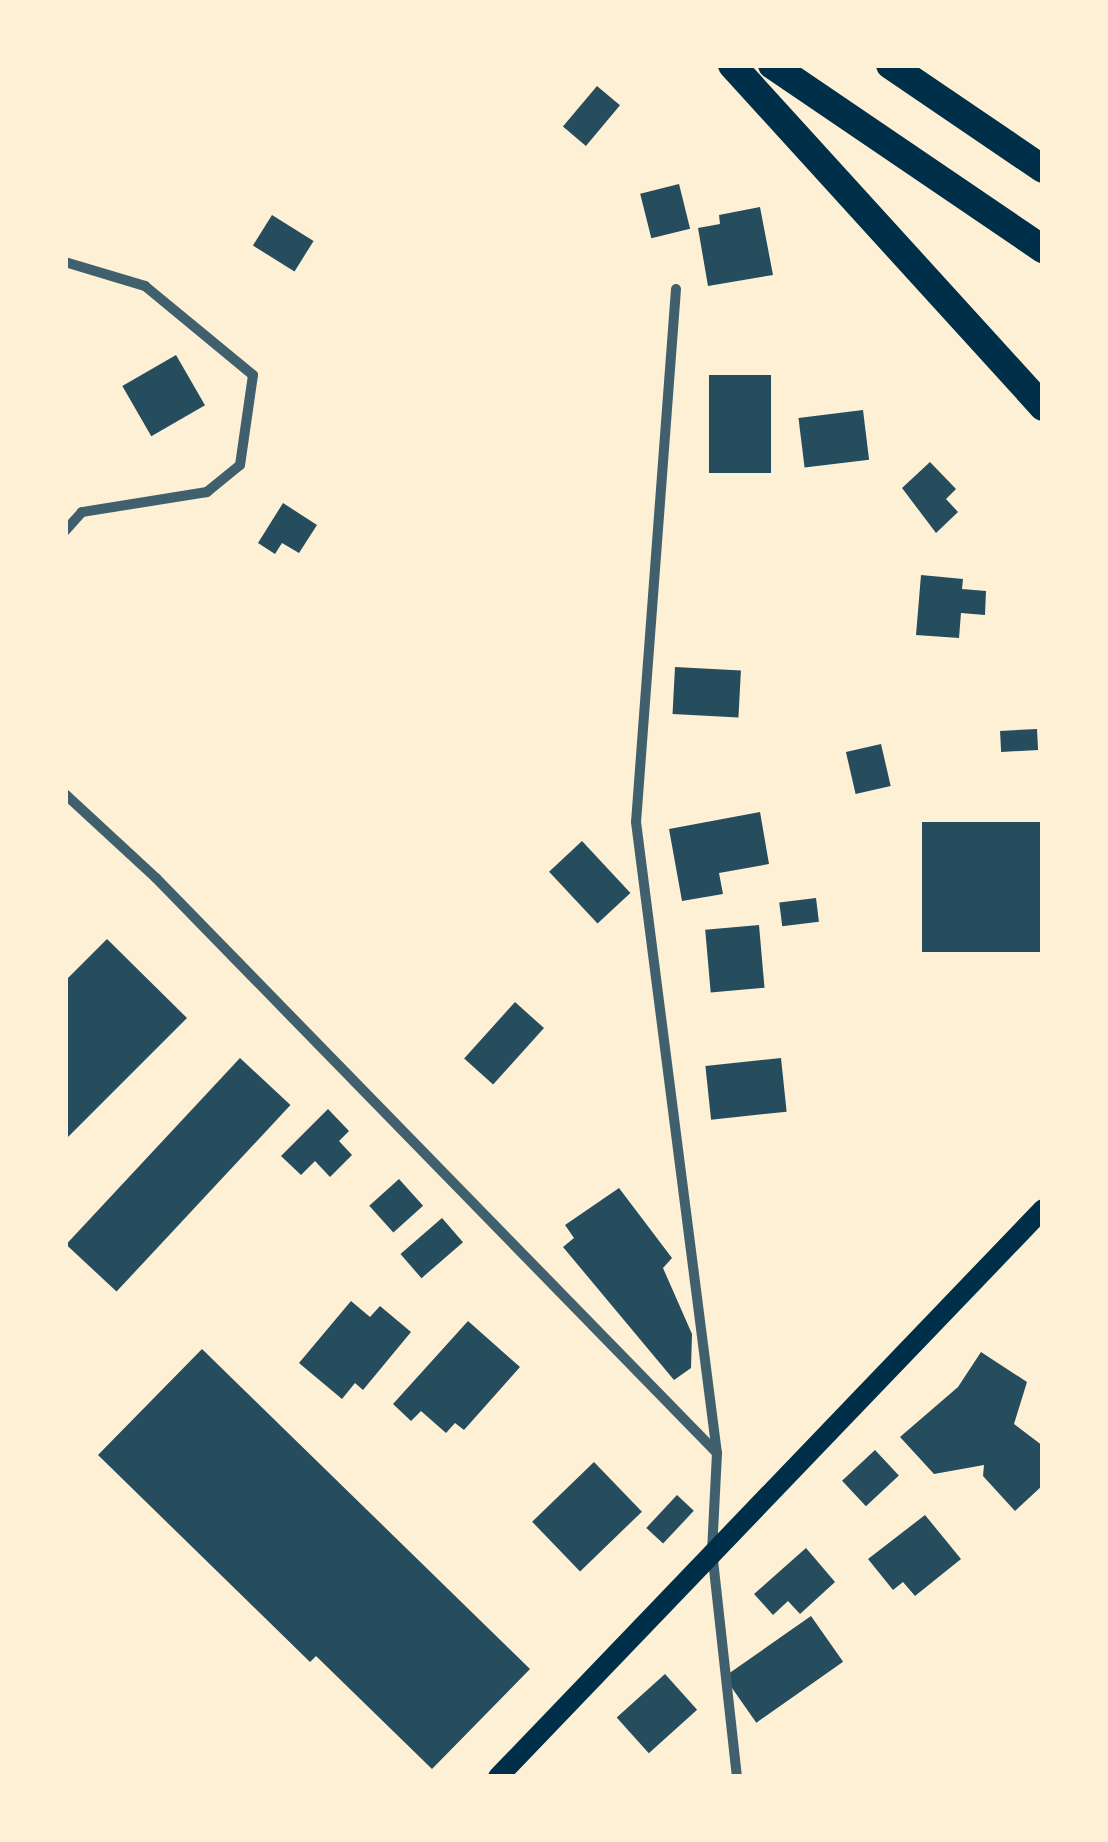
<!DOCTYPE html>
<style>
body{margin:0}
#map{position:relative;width:1108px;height:1842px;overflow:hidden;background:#fdf0d5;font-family:Barlow,sans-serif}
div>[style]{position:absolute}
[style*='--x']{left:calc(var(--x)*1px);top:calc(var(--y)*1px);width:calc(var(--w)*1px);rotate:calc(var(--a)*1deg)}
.building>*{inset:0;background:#264d5e;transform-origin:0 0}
.minor>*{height:10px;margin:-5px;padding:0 5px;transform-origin:5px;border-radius:5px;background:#3f606c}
.secondary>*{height:20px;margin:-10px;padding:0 10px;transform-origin:10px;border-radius:10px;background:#003049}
.motorway>*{height:28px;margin:-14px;padding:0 14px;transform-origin:14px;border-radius:14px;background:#003049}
span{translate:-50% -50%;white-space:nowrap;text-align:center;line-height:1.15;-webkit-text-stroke:10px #fdf0d5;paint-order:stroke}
.frame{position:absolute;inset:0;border:68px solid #fdf0d5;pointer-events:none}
</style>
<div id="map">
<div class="building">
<div style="left:597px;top:86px;width:30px;height:53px;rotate:40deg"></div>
<div style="left:679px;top:184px;width:46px;height:40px;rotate:76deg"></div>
<div style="clip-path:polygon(760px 207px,773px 275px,708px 286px,698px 228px,720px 224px,719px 215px)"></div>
<div style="left:272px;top:215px;width:49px;height:36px;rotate:32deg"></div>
<div style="left:176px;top:355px;width:58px;height:62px;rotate:60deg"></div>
<div style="left:709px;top:375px;width:62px;height:98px"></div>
<div style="left:863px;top:410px;width:50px;height:65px;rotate:83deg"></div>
<div style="clip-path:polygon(930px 462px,956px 489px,946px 499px,958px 512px,936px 533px,902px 488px)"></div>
<div style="clip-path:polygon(283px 503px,317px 525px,299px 553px,282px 543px,275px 554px,258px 543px)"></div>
<div style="clip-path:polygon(921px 575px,963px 579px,962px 589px,986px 591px,985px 615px,961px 613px,959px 638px,916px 635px)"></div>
<div style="left:675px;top:667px;width:66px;height:47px;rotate:3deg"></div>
<div style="left:1037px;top:729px;width:21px;height:37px;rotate:87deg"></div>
<div style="left:881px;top:744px;width:43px;height:36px;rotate:77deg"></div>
<div style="clip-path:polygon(760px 812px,769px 864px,719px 873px,723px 894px,682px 901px,669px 829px)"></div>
<div style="left:1043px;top:822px;width:130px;height:121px;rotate:90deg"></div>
<div style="left:582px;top:841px;width:71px;height:45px;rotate:47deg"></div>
<div style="left:816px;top:898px;width:24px;height:37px;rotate:83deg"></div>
<div style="left:759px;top:925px;width:63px;height:54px;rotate:85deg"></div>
<div style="clip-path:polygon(107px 939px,187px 1018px,65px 1140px,65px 981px)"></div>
<div style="left:515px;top:1002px;width:39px;height:76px;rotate:42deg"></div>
<div style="left:240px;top:1058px;width:69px;height:255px;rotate:43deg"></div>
<div style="left:781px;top:1058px;width:54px;height:76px;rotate:84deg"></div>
<div style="clip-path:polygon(328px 1109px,349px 1131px,339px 1141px,352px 1155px,330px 1177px,315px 1161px,301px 1175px,281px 1156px)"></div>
<div style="left:399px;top:1179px;width:36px;height:40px;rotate:48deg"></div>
<div style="clip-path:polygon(619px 1188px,672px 1258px,663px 1268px,692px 1334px,691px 1368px,674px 1380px,563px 1247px,574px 1238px,565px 1225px)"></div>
<div style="left:442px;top:1218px;width:32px;height:55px;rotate:49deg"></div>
<div style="clip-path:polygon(351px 1301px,370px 1317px,380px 1306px,411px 1332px,363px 1390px,355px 1383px,342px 1399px,299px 1363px)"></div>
<div style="clip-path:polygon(468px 1321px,520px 1367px,464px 1430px,455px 1423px,446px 1433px,421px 1411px,411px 1421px,393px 1404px)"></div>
<div style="clip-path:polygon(202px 1349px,530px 1669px,432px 1769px,316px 1656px,310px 1662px,98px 1455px)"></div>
<div style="clip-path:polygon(981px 1352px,1027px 1382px,1014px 1424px,1043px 1446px,1043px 1485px,1015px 1511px,983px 1476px,984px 1465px,934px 1474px,900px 1437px,958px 1387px)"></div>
<div style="left:875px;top:1450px;width:35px;height:45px;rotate:47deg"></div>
<div style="left:594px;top:1462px;width:69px;height:86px;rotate:46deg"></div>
<div style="left:677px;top:1495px;width:23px;height:45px;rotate:43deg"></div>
<div style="clip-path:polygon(925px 1515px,961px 1559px,915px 1596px,903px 1582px,893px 1590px,868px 1559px)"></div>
<div style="clip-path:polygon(806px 1548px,835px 1582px,800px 1614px,788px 1601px,773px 1615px,754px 1594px)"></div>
<div style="left:811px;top:1616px;width:56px;height:106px;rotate:55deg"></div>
<div style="left:665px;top:1674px;width:48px;height:65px;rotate:48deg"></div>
</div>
<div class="minor">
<div style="--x:65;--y:262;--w:84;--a:16.7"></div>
<div style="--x:145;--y:286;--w:140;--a:39.5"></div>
<div style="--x:253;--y:375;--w:91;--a:98.2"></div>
<div style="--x:240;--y:465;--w:43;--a:140.7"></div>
<div style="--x:207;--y:492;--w:127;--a:170.9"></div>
<div style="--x:82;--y:512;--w:25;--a:132"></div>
<div style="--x:676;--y:289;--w:534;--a:94.29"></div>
<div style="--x:636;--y:822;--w:636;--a:82.69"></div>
<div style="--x:717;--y:1453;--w:98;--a:92.9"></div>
<div style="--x:712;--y:1551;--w:227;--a:83.7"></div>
<div style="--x:65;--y:794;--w:124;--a:42.7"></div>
<div style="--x:156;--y:878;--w:803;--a:45.71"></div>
</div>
<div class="secondary">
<div style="--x:498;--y:1777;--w:787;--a:-46.18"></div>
</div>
<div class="motorway">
<div style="--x:732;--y:65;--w:462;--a:47.7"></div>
<div style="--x:772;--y:65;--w:328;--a:34.2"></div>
<div style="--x:890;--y:65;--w:185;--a:34.2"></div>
</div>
<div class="frame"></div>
</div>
